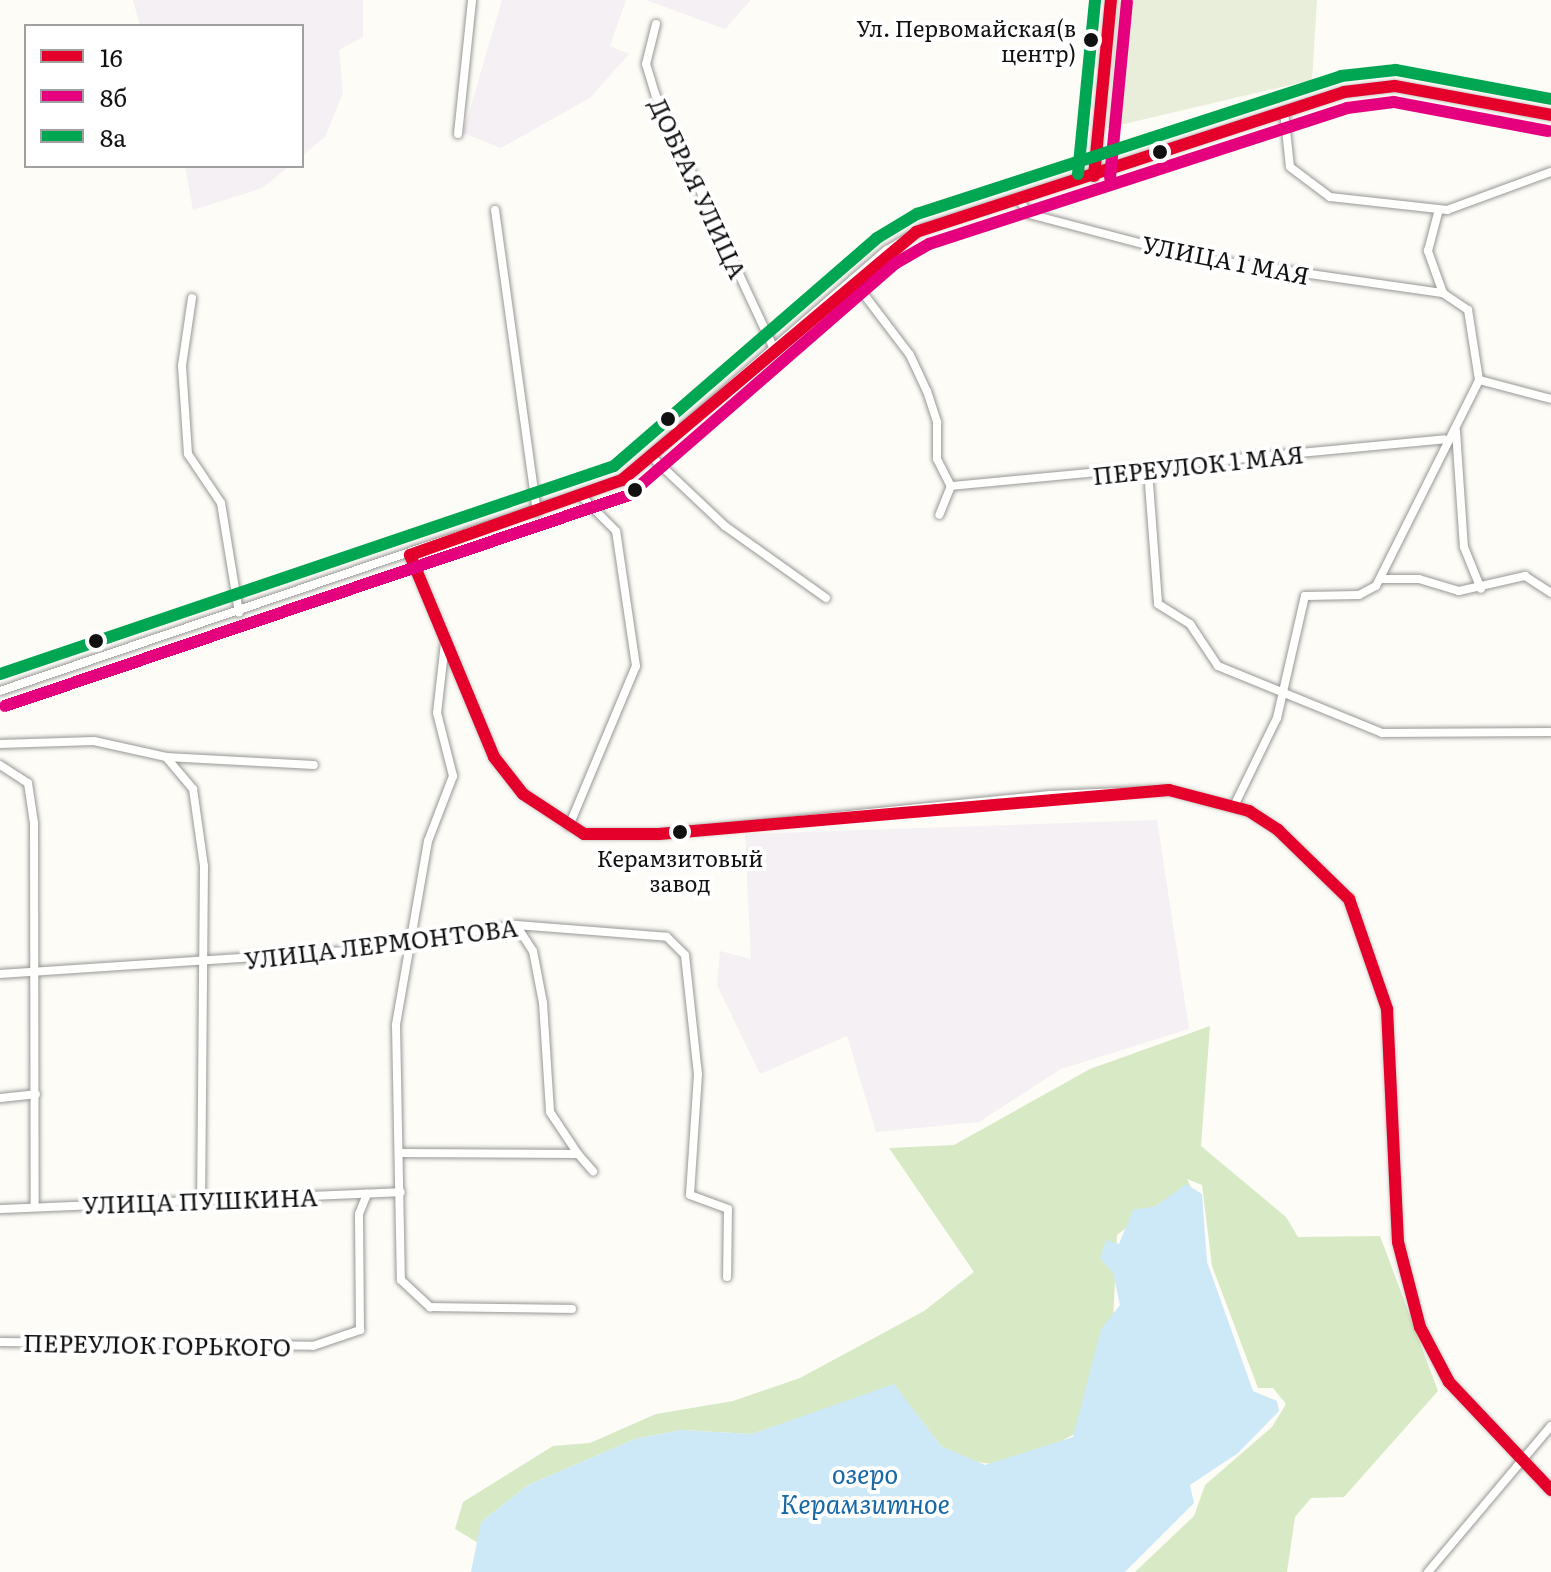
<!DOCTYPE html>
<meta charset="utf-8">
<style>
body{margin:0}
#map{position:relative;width:1551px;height:1572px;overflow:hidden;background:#fdfcf7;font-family:Literata,serif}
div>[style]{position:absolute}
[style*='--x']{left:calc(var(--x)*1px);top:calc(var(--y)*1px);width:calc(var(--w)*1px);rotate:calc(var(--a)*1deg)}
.industrial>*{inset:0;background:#f5f0f3}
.forest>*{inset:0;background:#d8eac5}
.cemetery>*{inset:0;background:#e9eedb}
.water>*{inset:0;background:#cde8f7}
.roads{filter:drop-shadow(0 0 2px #979795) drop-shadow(0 0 2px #979795)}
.minor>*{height:8px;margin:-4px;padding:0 4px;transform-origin:4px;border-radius:4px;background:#fffffe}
.bus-1>*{height:12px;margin:-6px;padding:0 6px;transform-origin:6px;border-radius:6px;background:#e4002b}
.bus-2>*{height:12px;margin:-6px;padding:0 6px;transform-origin:6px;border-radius:6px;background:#e5007d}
.bus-3>*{height:12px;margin:-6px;padding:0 6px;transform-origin:6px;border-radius:6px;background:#00a651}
.dots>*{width:22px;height:22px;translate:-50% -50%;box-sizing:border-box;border:4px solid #fff;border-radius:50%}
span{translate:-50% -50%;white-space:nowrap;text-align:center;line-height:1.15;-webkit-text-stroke:8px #fff;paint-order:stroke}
.bus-label{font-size:22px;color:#111}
.right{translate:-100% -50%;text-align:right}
.street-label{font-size:24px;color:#111}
.water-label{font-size:26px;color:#1768a6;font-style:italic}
.legend{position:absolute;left:24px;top:24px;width:280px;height:144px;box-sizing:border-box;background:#fff;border:2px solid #a0a0a0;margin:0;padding:10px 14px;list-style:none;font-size:24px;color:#111}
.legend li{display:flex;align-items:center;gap:16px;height:40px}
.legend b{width:40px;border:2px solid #a0a0a0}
</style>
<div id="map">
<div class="industrial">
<div style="clip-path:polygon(133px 0,363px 0,363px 37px,339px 50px,343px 93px,325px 137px,302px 156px,302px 26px,140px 26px)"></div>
<div style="clip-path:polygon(502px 0,626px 0,610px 46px,629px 54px,590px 98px,501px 148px,463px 133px)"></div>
<div style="clip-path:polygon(646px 0,751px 0,725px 29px)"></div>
<div style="clip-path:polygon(185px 166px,290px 166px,262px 188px,193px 210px)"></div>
<div style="clip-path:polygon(1157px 820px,1189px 1029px,1061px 1069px,979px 1122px,876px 1132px,847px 1036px,760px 1074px,717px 985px,720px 951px,751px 959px,745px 834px)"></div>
</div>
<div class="forest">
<div style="clip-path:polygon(1210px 1026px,1201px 1146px,1286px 1217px,1298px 1237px,1380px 1236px,1438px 1391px,1344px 1497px,1311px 1498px,1295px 1517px,1287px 1572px,1135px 1572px,1194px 1516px,1205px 1485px,1272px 1427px,1286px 1404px,1273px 1388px,1258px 1388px,1212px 1266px,1202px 1185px,1187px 1179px,1194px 1194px,1164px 1200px,1117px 1235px,1112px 1344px,1081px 1430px,1046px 1450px,1000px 1465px,969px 1461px,941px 1446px,894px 1385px,752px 1434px,681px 1430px,635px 1439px,528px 1485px,481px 1522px,480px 1544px,455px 1529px,463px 1502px,553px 1446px,590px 1443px,656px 1414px,733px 1401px,800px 1378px,924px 1311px,974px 1272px,889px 1148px,954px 1145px,1090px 1069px)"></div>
</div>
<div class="cemetery">
<div style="clip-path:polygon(1118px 0,1317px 0,1312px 80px,1107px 128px)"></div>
</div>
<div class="water">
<div style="clip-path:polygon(1186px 1184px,1202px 1194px,1207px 1262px,1253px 1391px,1277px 1401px,1279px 1411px,1238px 1453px,1190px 1485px,1194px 1503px,1125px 1572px,471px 1572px,481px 1522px,528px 1485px,635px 1439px,681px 1430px,752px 1434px,894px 1384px,941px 1446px,985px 1465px,1073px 1437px,1101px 1329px,1120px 1305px,1113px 1273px,1100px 1258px,1106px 1240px,1119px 1244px,1133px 1210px,1156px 1206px)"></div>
</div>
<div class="roads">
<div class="minor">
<div style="--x:656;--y:24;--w:41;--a:104"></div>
<div style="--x:646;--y:64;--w:34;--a:73"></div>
<div style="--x:656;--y:96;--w:279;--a:65"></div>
<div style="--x:1284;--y:111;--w:56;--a:83.9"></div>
<div style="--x:1290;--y:167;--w:50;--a:36.9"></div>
<div style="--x:1330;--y:197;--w:118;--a:6.3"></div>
<div style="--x:1447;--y:210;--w:111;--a:-20.1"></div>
<div style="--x:458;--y:134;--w:135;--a:-84"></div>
<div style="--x:1094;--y:176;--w:177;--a:-84.5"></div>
<div style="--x:1019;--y:200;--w:17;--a:54"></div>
<div style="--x:1029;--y:214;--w:169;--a:14.8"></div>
<div style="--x:1192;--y:257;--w:254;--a:8.2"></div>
<div style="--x:495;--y:210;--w:305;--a:82.1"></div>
<div style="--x:853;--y:280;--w:94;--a:52.8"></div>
<div style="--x:910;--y:355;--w:40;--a:65"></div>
<div style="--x:927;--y:391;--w:33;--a:72"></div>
<div style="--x:937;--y:422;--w:37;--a:90"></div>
<div style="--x:937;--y:459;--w:30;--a:63"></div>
<div style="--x:951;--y:486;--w:31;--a:112"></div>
<div style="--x:192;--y:298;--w:69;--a:98.4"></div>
<div style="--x:182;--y:366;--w:88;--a:86.1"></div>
<div style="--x:188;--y:454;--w:59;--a:56"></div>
<div style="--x:221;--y:503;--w:111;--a:80.7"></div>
<div style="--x:1479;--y:380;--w:74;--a:14.8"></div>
<div style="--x:1456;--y:431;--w:116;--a:86.1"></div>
<div style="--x:1464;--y:547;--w:45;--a:68"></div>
<div style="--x:653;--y:458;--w:99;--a:43.4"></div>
<div style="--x:725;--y:526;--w:124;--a:35.5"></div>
<div style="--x:1148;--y:470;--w:134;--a:85.7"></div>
<div style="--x:1158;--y:604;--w:38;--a:32"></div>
<div style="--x:1190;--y:624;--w:50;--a:56.3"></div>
<div style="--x:1218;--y:666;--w:177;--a:22.2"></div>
<div style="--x:1382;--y:733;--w:169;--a:-0.3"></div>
<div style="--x:951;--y:486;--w:495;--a:-5.4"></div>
<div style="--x:410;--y:555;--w:219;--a:67.4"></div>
<div style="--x:494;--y:757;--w:47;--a:51.9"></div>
<div style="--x:523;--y:794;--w:73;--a:33.3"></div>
<div style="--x:584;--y:834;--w:75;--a:0"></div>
<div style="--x:659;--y:834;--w:393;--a:-5.7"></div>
<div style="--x:1050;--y:795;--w:119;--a:-2.4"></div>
<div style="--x:1169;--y:790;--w:83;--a:14.7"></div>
<div style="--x:1249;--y:811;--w:35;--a:33"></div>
<div style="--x:1278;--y:830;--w:99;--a:44.2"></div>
<div style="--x:1349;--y:899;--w:116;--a:70.9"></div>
<div style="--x:1387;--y:1009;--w:233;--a:87.3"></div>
<div style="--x:1398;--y:1242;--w:88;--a:75.5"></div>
<div style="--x:1420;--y:1327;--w:62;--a:62.2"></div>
<div style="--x:1449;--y:1382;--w:149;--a:46.6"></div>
<div style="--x:1381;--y:579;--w:38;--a:0"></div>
<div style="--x:1419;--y:579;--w:42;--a:16.7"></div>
<div style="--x:1459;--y:591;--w:68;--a:-12.8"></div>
<div style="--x:1525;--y:576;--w:31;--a:33"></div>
<div style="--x:445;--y:643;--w:70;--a:96.5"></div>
<div style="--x:437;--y:713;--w:65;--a:75.7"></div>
<div style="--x:453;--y:776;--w:70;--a:111"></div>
<div style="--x:428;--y:841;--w:187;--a:99.9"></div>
<div style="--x:396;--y:1025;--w:255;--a:88.9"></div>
<div style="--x:401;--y:1280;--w:40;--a:43"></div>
<div style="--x:430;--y:1307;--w:142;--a:0.8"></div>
<div style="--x:0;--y:691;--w:657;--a:-18.74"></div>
<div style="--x:622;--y:480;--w:351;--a:-41"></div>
<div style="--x:887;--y:250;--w:41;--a:-31"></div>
<div style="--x:922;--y:229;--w:444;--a:-18"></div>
<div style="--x:1344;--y:92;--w:51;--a:-6.7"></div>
<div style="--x:1395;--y:86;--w:159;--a:10.5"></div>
<div style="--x:0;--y:744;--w:94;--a:-1.8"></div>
<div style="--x:94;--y:741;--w:74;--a:12.5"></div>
<div style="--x:166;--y:757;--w:148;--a:3.1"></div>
<div style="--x:166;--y:757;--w:42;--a:49.8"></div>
<div style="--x:193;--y:789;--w:78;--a:81.9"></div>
<div style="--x:204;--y:866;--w:330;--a:90.5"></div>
<div style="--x:0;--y:765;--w:33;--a:33"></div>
<div style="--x:28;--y:783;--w:40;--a:81.5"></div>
<div style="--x:34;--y:823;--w:384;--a:89.9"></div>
<div style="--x:1234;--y:806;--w:98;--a:-64"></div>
<div style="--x:1277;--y:718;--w:125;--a:-77.1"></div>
<div style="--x:1305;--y:596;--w:54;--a:-1.1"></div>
<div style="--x:1359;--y:595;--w:19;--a:-28"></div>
<div style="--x:1376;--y:586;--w:230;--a:-63.4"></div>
<div style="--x:1479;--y:380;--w:71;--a:-98.9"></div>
<div style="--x:1468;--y:310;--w:30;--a:-146"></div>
<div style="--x:1443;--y:293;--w:45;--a:-109.7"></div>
<div style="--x:1428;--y:251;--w:43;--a:-75.3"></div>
<div style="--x:569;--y:826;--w:173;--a:-67.3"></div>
<div style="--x:636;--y:666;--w:136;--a:-98.4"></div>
<div style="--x:616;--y:531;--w:47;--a:-135"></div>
<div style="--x:516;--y:925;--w:31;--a:57"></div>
<div style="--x:533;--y:951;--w:53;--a:79.1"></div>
<div style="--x:543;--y:1003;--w:109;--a:86.3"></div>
<div style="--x:550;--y:1112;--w:50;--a:56.3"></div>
<div style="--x:0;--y:974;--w:361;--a:-3.8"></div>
<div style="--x:360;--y:950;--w:158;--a:-9.1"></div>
<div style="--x:516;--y:925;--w:151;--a:4.5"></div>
<div style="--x:667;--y:937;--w:25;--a:45"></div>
<div style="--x:685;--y:955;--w:120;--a:83.8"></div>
<div style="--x:698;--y:1074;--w:121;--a:93.8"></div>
<div style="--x:690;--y:1195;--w:40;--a:20.2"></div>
<div style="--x:728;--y:1209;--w:68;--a:90.8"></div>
<div style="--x:0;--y:1098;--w:36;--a:-6"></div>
<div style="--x:401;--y:1153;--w:177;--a:0.3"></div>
<div style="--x:578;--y:1154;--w:23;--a:49"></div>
<div style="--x:0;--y:1209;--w:401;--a:-2.4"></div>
<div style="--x:0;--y:1342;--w:313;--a:0.7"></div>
<div style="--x:313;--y:1346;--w:50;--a:-18.8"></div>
<div style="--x:360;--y:1330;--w:116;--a:-90.5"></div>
<div style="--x:359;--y:1214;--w:22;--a:-68"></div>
<div style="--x:1428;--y:1572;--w:191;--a:-49.9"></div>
</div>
</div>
<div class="bus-1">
<div style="--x:1094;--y:176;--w:177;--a:-84.5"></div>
<div style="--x:410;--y:555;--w:219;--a:67.4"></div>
<div style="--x:494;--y:757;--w:47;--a:51.9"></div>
<div style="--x:523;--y:794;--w:73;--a:33.3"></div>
<div style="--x:584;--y:834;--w:75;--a:0"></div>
<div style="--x:659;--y:834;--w:512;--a:-4.93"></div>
<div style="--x:1169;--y:790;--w:83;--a:14.7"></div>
<div style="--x:1249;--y:811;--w:35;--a:33"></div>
<div style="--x:1278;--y:830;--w:99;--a:44.2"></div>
<div style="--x:1349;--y:899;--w:116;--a:70.9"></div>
<div style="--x:1387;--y:1009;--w:233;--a:87.3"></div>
<div style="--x:1398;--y:1242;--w:88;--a:75.5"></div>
<div style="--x:1420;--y:1327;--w:62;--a:62.2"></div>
<div style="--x:1449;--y:1382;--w:149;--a:46.6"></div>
<div style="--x:410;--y:555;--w:225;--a:-19.5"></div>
<div style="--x:622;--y:480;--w:385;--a:-40.1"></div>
<div style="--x:916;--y:232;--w:450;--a:-18.1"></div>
<div style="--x:1344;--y:92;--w:51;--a:-6.7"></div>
<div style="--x:1395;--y:86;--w:159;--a:10.5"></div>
</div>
<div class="bus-2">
<div style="--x:1110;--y:178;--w:177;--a:-84.5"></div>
<div style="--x:5;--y:706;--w:659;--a:-18.68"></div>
<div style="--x:629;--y:495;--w:354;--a:-41"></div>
<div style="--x:896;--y:263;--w:38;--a:-30"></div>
<div style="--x:929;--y:244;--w:440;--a:-18"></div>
<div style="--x:1347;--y:108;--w:47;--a:-7.3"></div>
<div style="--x:1394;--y:102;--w:157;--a:10.7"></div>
</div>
<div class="bus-3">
<div style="--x:1078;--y:174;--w:175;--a:-84.4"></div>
<div style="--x:0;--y:674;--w:648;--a:-18.71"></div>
<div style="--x:614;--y:466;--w:348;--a:-40.9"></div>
<div style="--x:877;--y:238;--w:47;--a:-31"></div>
<div style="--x:917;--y:214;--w:446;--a:-18"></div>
<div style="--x:1341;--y:76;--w:55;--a:-6.2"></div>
<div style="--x:1396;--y:70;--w:158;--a:10.6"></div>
</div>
<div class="dots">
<div style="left:1091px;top:40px;background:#111"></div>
<div style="left:1160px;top:152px;background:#111"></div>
<div style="left:668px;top:419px;background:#111"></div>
<div style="left:635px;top:490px;background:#111"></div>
<div style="left:96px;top:641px;background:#111"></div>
<div style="left:680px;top:832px;background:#111"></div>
</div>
<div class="bus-label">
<span class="right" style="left:1076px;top:40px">Ул. Первомайская(в<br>центр)</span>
<span style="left:680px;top:870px">Керамзитовый<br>завод</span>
</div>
<div class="street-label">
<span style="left:699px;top:188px;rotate:65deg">ДОБРАЯ УЛИЦА</span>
<span style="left:1226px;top:259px;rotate:11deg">УЛИЦА 1 МАЯ</span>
<span style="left:1198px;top:464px;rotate:-6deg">ПЕРЕУЛОК 1 МАЯ</span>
<span style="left:381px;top:943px;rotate:-7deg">УЛИЦА ЛЕРМОНТОВА</span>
<span style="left:200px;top:1200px;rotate:-2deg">УЛИЦА ПУШКИНА</span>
<span style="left:157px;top:1344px;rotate:1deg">ПЕРЕУЛОК ГОРЬКОГО</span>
</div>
<div class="water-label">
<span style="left:865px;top:1488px">озеро<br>Керамзитное</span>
</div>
<ul class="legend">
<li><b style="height:10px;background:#e4002b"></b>16</li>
<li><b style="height:10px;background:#e5007d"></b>8б</li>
<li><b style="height:10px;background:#00a651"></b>8а</li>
</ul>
</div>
